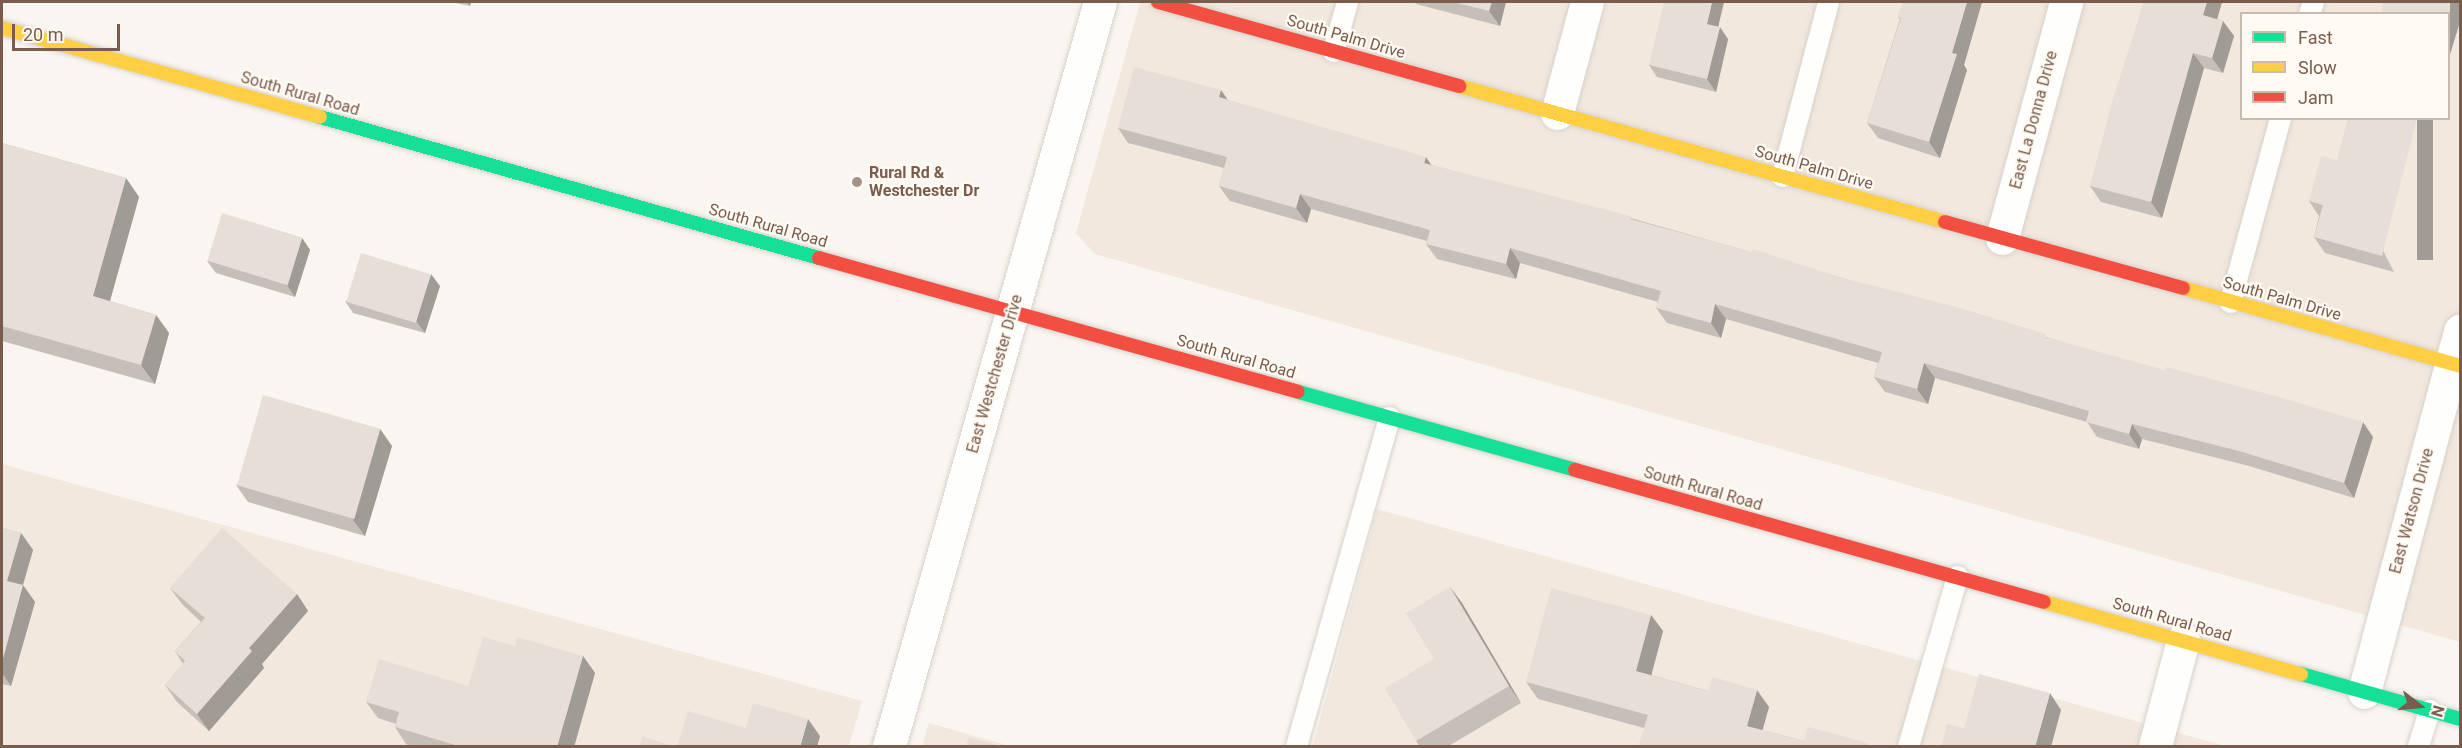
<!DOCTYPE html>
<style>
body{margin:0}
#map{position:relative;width:2462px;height:748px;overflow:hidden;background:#f9f5f0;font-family:Roboto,sans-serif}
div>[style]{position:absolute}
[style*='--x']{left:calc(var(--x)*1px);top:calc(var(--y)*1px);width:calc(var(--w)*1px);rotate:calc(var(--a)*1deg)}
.residential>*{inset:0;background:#f2e8de}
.roads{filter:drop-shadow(0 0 2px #d7d1cb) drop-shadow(0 0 2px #d7d1cb)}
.lane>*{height:21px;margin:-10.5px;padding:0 10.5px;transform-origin:10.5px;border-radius:10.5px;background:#fefefd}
.street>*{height:33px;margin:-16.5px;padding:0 16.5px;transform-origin:16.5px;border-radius:16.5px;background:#fefefd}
.fast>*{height:14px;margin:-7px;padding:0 7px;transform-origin:7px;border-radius:7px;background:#16e098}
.slow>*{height:14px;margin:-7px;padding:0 7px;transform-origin:7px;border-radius:7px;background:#ffcf43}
.jam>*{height:14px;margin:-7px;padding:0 7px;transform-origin:7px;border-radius:7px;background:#f24e42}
.wall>*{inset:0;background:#c6bfb9}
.shaded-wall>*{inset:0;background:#a19b96;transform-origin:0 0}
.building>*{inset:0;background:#e6ded7;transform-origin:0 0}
.dots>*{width:16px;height:16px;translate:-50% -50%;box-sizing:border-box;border:3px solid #fffaf3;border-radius:50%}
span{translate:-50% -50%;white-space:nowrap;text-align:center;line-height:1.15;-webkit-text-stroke:4.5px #fffaf3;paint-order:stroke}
.street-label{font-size:16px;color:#7a5c4d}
.poi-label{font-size:16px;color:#7a5c4d;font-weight:700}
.left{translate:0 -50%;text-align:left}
.frame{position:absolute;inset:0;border:3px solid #7a5c4d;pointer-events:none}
.legend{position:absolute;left:2240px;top:12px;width:210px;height:108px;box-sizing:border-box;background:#fffaf3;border:2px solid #cabbb1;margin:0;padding:8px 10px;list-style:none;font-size:18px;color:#7a5c4d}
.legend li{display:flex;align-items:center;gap:12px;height:30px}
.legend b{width:30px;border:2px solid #cabbb1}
.north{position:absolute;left:2390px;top:676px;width:60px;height:60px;-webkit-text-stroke:4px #fffaf3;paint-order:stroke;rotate:106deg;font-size:16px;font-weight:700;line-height:24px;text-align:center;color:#7a5c4d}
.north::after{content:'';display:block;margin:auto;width:21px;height:27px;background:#7a5c4d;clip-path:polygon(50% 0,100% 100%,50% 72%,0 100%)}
.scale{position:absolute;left:12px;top:24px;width:108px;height:27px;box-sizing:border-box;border:3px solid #7a5c4d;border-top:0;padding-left:8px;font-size:18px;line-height:21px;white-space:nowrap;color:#7a5c4d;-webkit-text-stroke:4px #fffaf3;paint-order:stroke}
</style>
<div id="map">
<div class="residential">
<div style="clip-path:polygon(evenodd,1140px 2px,2460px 2px,2460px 642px,1095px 254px,1076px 233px,1140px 2px,2242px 14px,2448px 14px,2448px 118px,2242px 118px,2242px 14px)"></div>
<div style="clip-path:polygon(2px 464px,862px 701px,849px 746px,2px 746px)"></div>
<div style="clip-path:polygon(1377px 509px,2225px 746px,1313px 746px)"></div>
<div style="clip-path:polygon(929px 723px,1010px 746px,922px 746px)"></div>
</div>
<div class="roads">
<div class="lane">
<div style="--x:2309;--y:14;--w:13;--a:-72"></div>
<div style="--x:1333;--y:51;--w:51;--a:-74.1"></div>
<div style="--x:1782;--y:176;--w:180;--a:-75.2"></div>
<div style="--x:2230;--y:302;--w:191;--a:-74.8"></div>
<div style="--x:1296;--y:746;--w:342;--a:-74.2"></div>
<div style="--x:1908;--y:746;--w:177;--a:-73.9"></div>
<div style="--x:2418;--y:746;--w:38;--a:-73"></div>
</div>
<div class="street">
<div style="--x:1557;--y:113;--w:115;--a:-74.9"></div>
<div style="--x:2002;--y:238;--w:245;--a:-74.8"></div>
<div style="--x:2364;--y:692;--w:374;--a:-75.1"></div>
<div style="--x:889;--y:746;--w:773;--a:-74.17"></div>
<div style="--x:2155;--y:746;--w:110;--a:-75.2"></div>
</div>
<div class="fast">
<div style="--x:320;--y:117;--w:519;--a:15.78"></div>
<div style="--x:1298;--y:392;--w:288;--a:15.7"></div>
<div style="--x:2301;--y:674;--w:165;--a:15.8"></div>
</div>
<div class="slow">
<div style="--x:2;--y:28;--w:330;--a:15.6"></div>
<div style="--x:1459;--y:86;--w:505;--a:15.63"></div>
<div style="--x:2183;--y:288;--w:288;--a:15.7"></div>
<div style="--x:2044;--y:602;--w:267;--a:15.7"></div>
</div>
<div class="jam">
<div style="--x:1158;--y:2;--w:313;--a:15.6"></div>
<div style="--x:1945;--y:222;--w:247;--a:15.5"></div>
<div style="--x:819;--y:258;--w:497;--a:15.6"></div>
<div style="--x:1575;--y:470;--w:487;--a:15.7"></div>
</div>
</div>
<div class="wall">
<div style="clip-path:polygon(451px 2px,471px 2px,470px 6px)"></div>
<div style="clip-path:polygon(1415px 2px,1506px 2px,1500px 26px,1416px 4px)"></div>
<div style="clip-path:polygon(1724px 2px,1718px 26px,1728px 39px,1716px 92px,1657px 77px,1649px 65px)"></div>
<div style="clip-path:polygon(1903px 2px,1982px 2px,1964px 65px,1967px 70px,1940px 158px,1878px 138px,1867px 123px,1900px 19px,1898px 17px)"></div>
<div style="clip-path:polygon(2144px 2px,2222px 2px,2217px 19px,2223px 21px,2234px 36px,2223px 73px,2204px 68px,2162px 218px,2101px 202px,2090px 186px)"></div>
<div style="clip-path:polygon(1221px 90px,1228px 100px,1431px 165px,1634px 219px,1839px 277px,2049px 338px,2373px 437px,2354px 498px,2249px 466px,2142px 439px,2139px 449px,2097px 437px,2087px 422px,1935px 378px,1928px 404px,1885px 392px,1874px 377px,1878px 363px,1726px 319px,1721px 338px,1667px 323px,1656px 308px,1658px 302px,1520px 263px,1516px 279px,1437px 259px,1426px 244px,1427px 241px,1311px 209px,1307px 223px,1230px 201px,1219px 186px,1224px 168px,1128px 143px,1118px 128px)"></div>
<div style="clip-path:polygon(2px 143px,126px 178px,139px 197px,110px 301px,156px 315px,169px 333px,155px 384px,2px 341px)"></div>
<div style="clip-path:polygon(2337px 160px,2394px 272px,2325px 253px,2314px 237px,2319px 216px,2309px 201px)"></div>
<div style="clip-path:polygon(302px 238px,310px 250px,295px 297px,216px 273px,207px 261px)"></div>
<div style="clip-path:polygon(440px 286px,425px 333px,353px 313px,345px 301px)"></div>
<div style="clip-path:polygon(380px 429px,392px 446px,365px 536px,248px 502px,236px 485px)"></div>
<div style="clip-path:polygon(2px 528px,21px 533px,33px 550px,23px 585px,35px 602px,11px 686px,2px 684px)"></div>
<div style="clip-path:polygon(1450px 587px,1462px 603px,1521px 703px,1447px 747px,1420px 747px,1416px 741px)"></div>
<div style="clip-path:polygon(170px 588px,297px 594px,308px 611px,262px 664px,264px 668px,209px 731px,177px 702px,165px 685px,183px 664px,175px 651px,201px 622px,182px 604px)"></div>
<div style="clip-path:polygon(1651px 615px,1663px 631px,1651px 675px,1708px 691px,1769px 707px,1762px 730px,1804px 741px,1871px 747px,1644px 728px,1538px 699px,1526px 682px)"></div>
<div style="clip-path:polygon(515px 646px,583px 656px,595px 673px,574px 747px,415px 747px,406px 744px,395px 727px,396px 724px,378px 718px,366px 702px,468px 686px)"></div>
</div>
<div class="shaded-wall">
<div style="clip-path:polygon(467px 2px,471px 2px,470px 6px)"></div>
<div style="clip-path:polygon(1492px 2px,1506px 2px,1500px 26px,1489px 11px)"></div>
<div style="clip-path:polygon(1712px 2px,1724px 2px,1716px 36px,1707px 24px)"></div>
<div style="clip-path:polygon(1967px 2px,1982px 2px,1964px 65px,1967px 70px,1940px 158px,1929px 142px,1952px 53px)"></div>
<div style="clip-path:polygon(2207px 2px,2222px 2px,2214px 30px,2203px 15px)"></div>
<div style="clip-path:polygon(2450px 2px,2460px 2px,2460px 22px,2448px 61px,2448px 14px,2447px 14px)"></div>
<div style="clip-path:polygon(2223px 21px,2234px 36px,2223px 73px,2212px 58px)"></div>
<div style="clip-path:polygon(1720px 27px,1728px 39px,1716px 92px,1707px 79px)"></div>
<div style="clip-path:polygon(2193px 53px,2204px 68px,2162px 218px,2151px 202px)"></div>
<div style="clip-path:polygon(1221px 90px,1231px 105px,1219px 97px)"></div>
<div style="left:2417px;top:118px;width:16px;height:142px"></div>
<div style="clip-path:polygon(1426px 157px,1436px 172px,1424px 163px)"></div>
<div style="clip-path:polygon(126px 178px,139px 197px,106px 315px,93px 296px)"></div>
<div style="clip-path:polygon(1300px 194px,1311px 209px,1307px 223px,1296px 208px)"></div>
<div style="clip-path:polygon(302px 238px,310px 250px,295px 297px,287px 285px)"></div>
<div style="clip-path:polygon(1510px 248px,1520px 263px,1516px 279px,1506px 264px)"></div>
<div style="clip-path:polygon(431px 274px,440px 286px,425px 333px,416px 321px)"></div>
<div style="clip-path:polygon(1715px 304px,1726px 319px,1721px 338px,1711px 323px)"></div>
<div style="clip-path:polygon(156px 315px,169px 333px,155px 384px,141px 365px)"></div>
<div style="clip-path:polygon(1924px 363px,1935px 378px,1928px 404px,1917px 389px)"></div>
<div style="clip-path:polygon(2363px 422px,2373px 437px,2354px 498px,2344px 483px)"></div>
<div style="clip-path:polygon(2132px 424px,2142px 439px,2139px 449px,2129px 434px)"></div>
<div style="clip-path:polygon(380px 429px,392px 446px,365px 536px,353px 520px)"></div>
<div style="clip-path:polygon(21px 533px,33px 550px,19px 598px,7px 581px)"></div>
<div style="clip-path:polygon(23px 585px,35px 602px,11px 686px,2px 673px,2px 662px)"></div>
<div style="clip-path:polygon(1450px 587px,1462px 603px,1521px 703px,1509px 686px)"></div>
<div style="clip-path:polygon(297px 594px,308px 611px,262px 664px,264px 668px,209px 731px,197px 714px,249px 648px)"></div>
<div style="clip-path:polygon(1651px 615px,1663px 631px,1648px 688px,1636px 671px)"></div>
<div style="clip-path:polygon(583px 656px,595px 673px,574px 747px,557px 747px)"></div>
<div style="clip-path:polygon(1757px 690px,1769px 707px,1759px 743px,1747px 726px)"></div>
<div style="clip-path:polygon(2050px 693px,2061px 710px,2051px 747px,2035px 747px)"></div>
<div style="clip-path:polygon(808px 719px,820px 736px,817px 747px,800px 747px)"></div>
</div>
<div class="building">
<div style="clip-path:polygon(1453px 2px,1492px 2px,1489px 11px)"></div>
<div style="clip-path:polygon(1664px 2px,1712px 2px,1707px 24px,1720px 27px,1707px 79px,1649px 65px)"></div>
<div style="clip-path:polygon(1903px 2px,1967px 2px,1952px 53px,1957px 54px,1929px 142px,1867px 123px,1901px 18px,1898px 17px)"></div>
<div style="clip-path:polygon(2144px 2px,2207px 2px,2203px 15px,2223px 21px,2212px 58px,2193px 53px,2151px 202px,2090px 186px,2113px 99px)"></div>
<div style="left:2382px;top:2px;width:68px;height:13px"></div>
<div style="clip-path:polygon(1134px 67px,1221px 90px,1219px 97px,1426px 157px,1424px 163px,1631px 216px,1630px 219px,1752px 252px,1753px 249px,1839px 277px,1960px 308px,2046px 334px,2045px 337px,2165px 370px,2166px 367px,2275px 396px,2363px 422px,2344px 483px,2239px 451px,2132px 424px,2129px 434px,2086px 422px,2089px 411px,1924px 363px,1917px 389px,1874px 377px,1882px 352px,1715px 304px,1711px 323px,1656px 308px,1661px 291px,1510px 248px,1506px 264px,1426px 244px,1430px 230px,1300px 194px,1296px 208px,1219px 186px,1227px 157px,1118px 128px)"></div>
<div style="clip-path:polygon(2348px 118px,2417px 118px,2382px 256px,2314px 237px,2323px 205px,2309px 201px,2321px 156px,2337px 160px)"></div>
<div style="clip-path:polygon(2px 143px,126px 178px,93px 296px,156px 315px,141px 365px,2px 326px)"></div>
<div style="left:222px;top:213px;width:84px;height:50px;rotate:17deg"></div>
<div style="left:361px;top:253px;width:73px;height:51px;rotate:17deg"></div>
<div style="left:263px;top:395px;width:122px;height:94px;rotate:16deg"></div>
<div style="clip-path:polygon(2px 528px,21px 533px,7px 581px,23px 585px,2px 662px)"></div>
<div style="clip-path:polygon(222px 528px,297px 594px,249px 648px,252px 651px,197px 714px,165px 685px,185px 661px,175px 651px,205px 618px,170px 588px)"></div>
<div style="clip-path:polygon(1450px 587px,1509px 686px,1416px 741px,1385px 688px,1434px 659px,1406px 613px)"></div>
<div style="clip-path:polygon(1551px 588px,1651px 615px,1636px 671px,1708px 691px,1713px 677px,1757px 690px,1747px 726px,1804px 741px,1808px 727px,1868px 743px,1867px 747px,1638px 747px,1648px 715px,1526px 682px)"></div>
<div style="clip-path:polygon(483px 637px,515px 646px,517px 637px,583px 656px,557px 747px,462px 747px,395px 727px,399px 712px,366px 702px,379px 659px,468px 686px)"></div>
<div style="clip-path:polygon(1979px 674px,2050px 693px,2035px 747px,1941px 747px,1947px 724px,1964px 728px)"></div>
<div style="clip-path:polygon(753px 703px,808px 719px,800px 747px,677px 747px,688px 711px,746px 728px)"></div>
<div style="clip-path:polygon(642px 736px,675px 747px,639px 747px)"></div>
<div style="clip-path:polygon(969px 737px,1003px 747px,966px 747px)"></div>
</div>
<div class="dots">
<div style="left:857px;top:182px;background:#a69286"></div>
</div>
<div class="street-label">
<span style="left:1346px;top:37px;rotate:16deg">South Palm Drive</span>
<span style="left:300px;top:94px;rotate:16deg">South Rural Road</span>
<span style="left:2034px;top:120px;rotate:-75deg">East La Donna Drive</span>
<span style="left:1814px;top:168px;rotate:16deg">South Palm Drive</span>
<span style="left:768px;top:226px;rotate:16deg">South Rural Road</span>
<span style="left:2282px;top:299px;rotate:16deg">South Palm Drive</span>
<span style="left:1236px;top:357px;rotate:16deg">South Rural Road</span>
<span style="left:995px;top:374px;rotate:-74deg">East Westchester Drive</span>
<span style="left:1703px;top:489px;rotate:16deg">South Rural Road</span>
<span style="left:2412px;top:511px;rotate:-75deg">East Watson Drive</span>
<span style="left:2172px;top:620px;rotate:16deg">South Rural Road</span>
</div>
<div class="poi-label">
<span class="left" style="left:869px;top:182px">Rural Rd &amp;<br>Westchester Dr</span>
</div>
<div class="frame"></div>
<ul class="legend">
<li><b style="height:8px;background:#16e098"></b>Fast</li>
<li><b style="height:8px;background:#ffcf43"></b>Slow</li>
<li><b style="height:8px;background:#f24e42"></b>Jam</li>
</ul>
<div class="north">N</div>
<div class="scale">20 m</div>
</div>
